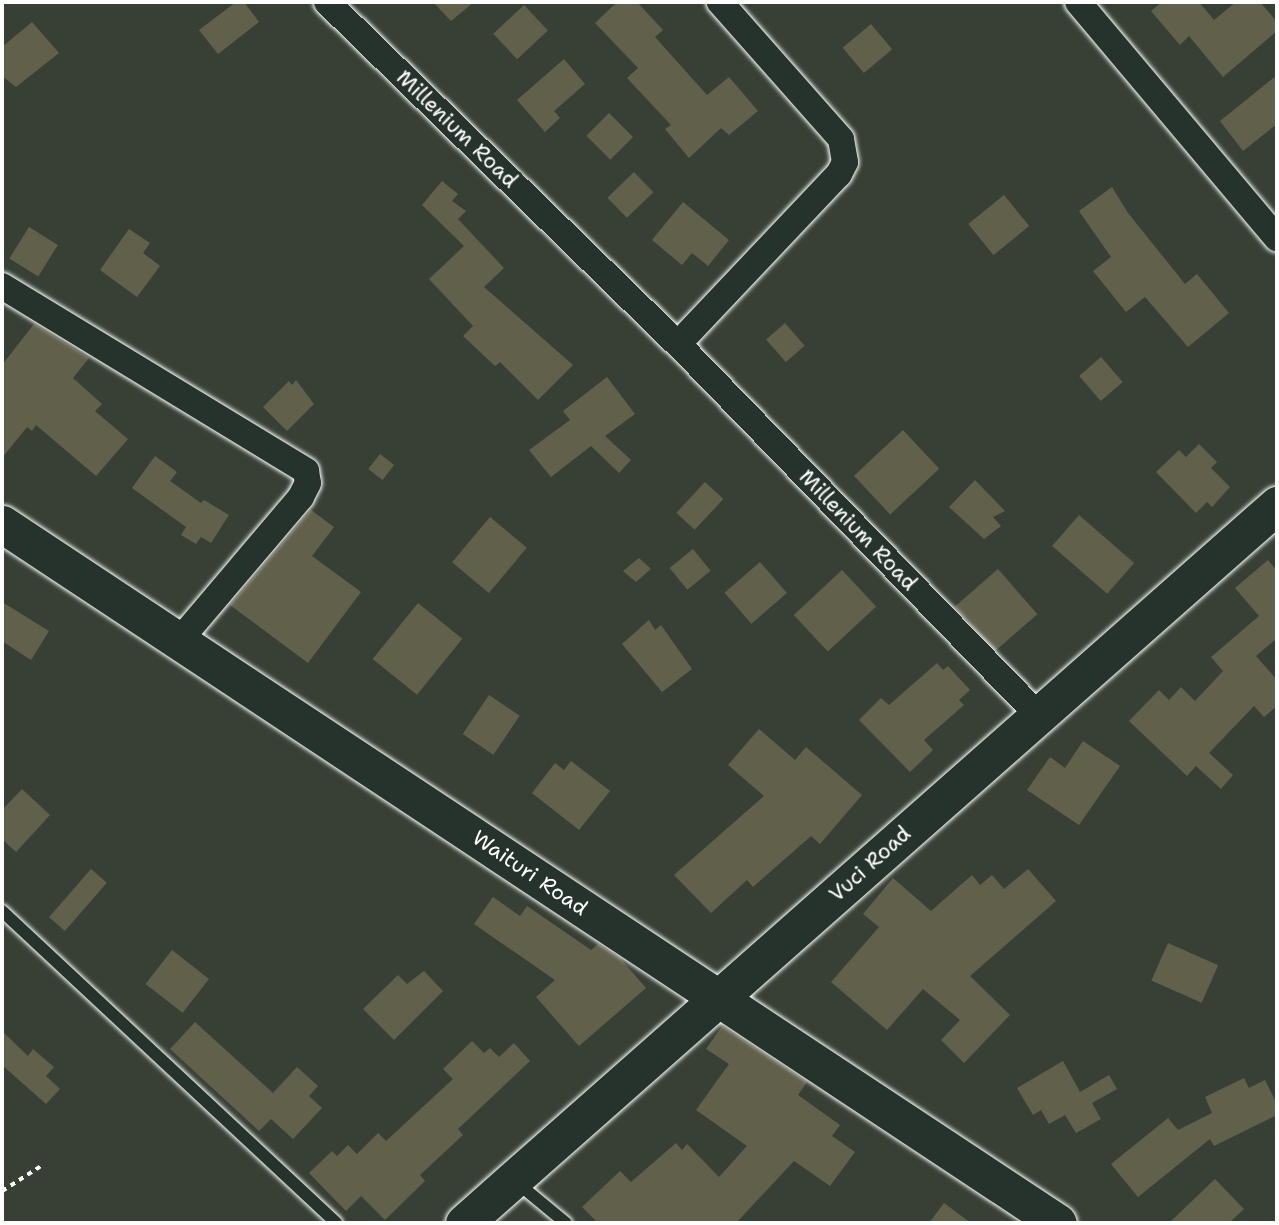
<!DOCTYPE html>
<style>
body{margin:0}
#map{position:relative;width:1279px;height:1225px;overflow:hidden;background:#384036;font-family:"Shantell Sans",sans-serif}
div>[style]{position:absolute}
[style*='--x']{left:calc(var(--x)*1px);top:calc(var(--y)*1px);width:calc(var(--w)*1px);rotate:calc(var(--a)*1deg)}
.building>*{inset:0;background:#61604b;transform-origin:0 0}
.path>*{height:3.5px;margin-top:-1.75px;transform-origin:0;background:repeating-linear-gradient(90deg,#fff 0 5px,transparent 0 10px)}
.roads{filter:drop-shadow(0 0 2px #fff) drop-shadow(0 0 2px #fff)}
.service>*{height:12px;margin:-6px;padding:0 6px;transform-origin:6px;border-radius:6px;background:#26332d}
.minor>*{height:26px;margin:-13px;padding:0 13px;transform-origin:13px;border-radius:13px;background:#26332d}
.secondary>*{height:37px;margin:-18.5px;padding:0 18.5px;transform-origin:18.5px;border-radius:18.5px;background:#26332d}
span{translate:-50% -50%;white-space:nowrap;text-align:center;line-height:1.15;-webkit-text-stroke:6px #26332d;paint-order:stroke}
.street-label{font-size:21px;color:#fff}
.frame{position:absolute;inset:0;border:4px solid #fff;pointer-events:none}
</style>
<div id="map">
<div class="building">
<div style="clip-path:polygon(236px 2px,244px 2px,259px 22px,218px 54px,199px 30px)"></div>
<div style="clip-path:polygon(433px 2px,474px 2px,451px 21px)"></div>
<div style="clip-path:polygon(617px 2px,637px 2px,663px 30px,655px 37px,707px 95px,729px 77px,758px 111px,729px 135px,721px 128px,689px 158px,665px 129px,671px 125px,627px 78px,638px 68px,595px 23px)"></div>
<div style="clip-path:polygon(1162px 2px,1199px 2px,1214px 20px,1236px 2px,1260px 2px,1277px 22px,1277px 31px,1223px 77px,1189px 36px,1180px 45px,1151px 11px)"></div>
<div style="left:524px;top:5px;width:35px;height:42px;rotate:47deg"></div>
<div style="clip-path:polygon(32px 22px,59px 53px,16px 87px,2px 76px,2px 47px)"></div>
<div style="left:871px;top:24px;width:33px;height:37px;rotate:50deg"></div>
<div style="clip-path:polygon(564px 59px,585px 84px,554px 111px,560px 118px,545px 132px,517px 100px)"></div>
<div style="clip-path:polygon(1277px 75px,1277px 124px,1243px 151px,1220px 121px)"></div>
<div style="left:609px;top:113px;width:34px;height:32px;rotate:45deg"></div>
<div style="left:634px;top:172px;width:28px;height:37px;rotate:46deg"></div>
<div style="clip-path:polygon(442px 181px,458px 194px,452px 201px,466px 211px,458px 219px,504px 268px,484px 287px,573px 365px,538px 400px,500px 362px,495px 366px,463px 336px,473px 326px,429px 279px,464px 246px,422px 205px)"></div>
<div style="clip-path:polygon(1112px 187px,1128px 213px,1185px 284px,1197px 274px,1229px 313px,1188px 347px,1145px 297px,1126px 312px,1093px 271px,1111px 257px,1079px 211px)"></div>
<div style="left:1004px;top:195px;width:40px;height:46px;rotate:51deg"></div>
<div style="clip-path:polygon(683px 202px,729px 240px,708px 266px,692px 253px,682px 265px,652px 240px)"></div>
<div style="left:29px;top:227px;width:34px;height:37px;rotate:32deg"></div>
<div style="clip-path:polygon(129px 229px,150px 243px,143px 253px,160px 266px,137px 297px,100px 270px)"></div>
<div style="left:785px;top:323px;width:30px;height:25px;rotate:49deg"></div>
<div style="clip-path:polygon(34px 324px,89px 358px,73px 378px,102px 404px,95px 411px,128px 439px,96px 476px,36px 425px,32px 431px,27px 427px,2px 458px,2px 365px)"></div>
<div style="left:1101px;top:357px;width:33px;height:29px;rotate:49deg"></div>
<div style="clip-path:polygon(607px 377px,635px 414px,605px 436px,631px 460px,619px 473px,591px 446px,551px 477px,529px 450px,570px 420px,563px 411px)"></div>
<div style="clip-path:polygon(296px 380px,314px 404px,287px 431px,263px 407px,289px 381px,292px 385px)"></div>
<div style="left:903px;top:430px;width:53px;height:67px;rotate:47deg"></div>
<div style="clip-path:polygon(1199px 444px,1217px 462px,1211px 468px,1230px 487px,1212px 507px,1207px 502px,1196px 513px,1156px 472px,1179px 450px,1186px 457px)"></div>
<div style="left:380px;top:454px;width:18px;height:19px;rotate:38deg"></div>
<div style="clip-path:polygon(155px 456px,177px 472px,170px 481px,201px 503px,204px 500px,229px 515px,211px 543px,201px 537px,196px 544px,181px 535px,186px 527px,132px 488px)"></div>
<div style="clip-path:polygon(975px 480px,1005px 511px,993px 517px,1001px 526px,984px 539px,949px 507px)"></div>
<div style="left:705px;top:482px;width:25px;height:42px;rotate:43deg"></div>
<div style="clip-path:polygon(311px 510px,334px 527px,312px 556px,361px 592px,308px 663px,230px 605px)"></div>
<div style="left:1079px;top:515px;width:73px;height:41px;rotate:41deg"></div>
<div style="left:490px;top:517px;width:48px;height:59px;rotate:40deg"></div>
<div style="left:693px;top:549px;width:28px;height:30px;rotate:51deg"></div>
<div style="clip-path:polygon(639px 558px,651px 569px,636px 582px,623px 571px)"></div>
<div style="clip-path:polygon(1268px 560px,1277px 571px,1277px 638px,1256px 656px,1277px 680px,1277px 706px,1264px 717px,1254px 706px,1209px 753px,1233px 775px,1221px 789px,1196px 766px,1187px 776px,1129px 721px,1159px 690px,1169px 700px,1181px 687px,1195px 701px,1223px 671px,1211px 657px,1259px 616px,1235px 588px)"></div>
<div style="left:760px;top:562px;width:41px;height:47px;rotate:49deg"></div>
<div style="left:998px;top:569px;width:60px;height:57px;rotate:49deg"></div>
<div style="left:842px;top:570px;width:50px;height:66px;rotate:47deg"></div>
<div style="clip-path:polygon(2px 602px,49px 631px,31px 660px,2px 641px)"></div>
<div style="left:418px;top:603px;width:57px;height:72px;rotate:39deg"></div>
<div style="clip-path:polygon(649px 620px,655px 630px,661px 625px,692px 669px,662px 692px,622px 644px)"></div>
<div style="clip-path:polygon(937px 663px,943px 670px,948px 666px,970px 690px,959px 700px,964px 705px,924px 740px,933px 750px,910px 772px,859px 720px,881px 698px,889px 705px)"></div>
<div style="left:489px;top:695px;width:37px;height:47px;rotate:34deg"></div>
<div style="clip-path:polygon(759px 729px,795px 760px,806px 747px,862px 795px,820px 844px,811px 836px,753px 887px,747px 880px,711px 913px,674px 875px,764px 796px,728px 765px)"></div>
<div style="clip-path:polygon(1083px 741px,1120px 766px,1079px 825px,1027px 790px,1050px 757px,1065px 768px)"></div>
<div style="clip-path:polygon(571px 761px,610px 791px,579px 830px,532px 793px,555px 763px,564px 770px)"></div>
<div style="clip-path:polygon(22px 789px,50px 815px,16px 852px,2px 839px,2px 810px)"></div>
<div style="left:91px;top:869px;width:21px;height:64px;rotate:41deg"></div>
<div style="clip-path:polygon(1028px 869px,1056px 901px,970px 976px,1010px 1015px,964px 1063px,941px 1040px,960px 1020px,923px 989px,887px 1030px,831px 982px,879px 927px,863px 914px,893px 878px,931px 911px,972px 875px,980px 885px,992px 875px,1004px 889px)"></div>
<div style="clip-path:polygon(493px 897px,520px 916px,527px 906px,591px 950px,598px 944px,620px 958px,646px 988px,579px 1046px,536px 997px,555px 980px,474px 924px)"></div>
<div style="left:1168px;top:943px;width:55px;height:41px;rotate:24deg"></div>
<div style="left:172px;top:950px;width:47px;height:43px;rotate:38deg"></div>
<div style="clip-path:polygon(424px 971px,443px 991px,394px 1040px,363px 1009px,398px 975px,407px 984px)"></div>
<div style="clip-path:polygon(195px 1022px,273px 1093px,297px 1067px,318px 1086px,309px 1096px,322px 1108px,293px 1139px,271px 1119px,259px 1131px,170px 1049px)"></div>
<div style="clip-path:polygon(722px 1026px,807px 1082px,798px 1095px,840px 1125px,832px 1136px,855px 1152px,830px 1186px,794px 1161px,736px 1223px,598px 1223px,582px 1207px,620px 1171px,631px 1182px,676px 1143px,682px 1150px,687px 1144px,719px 1177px,747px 1146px,696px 1110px,729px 1064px,706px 1049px)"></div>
<div style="clip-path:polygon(2px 1031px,28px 1056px,33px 1049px,54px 1067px,46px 1076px,60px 1089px,46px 1104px,2px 1065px)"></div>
<div style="clip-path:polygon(472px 1041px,484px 1053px,490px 1048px,499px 1057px,514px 1043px,530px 1061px,458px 1129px,463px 1135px,420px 1175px,425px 1181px,385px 1220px,361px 1196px,346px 1211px,309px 1173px,332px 1151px,337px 1156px,348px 1145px,357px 1154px,378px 1133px,386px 1141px,453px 1079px,443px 1069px)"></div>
<div style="clip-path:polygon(1063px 1061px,1080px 1092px,1109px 1075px,1117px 1089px,1092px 1103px,1101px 1119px,1076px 1133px,1065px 1115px,1049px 1124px,1041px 1110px,1033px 1115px,1017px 1088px)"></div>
<div style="clip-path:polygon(1244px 1078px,1249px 1088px,1265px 1080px,1277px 1104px,1277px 1115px,1214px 1146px,1210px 1139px,1138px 1197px,1111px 1164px,1168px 1118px,1178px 1130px,1212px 1113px,1205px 1097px)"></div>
<div style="clip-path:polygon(1215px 1179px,1244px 1209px,1229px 1223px,1169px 1223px)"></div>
<div style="clip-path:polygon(944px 1203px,971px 1223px,929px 1223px)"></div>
</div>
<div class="path">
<div style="--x:2;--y:1191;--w:46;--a:-32.7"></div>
</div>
<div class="roads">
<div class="service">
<div style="--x:2;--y:911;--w:457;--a:43"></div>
<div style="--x:515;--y:1181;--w:66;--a:39.5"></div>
</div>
<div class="minor">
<div style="--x:327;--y:2;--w:490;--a:44.3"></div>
<div style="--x:678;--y:344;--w:517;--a:45.86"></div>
<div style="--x:1078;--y:2;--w:309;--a:49.9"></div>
<div style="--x:2;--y:286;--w:356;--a:31.3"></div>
<div style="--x:306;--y:471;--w:12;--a:81"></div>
<div style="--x:308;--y:483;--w:16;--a:117"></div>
<div style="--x:301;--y:497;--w:189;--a:130.3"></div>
<div style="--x:678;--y:344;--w:234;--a:-46.6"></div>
<div style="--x:839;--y:174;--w:13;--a:-63"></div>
<div style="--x:845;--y:162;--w:23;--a:-100"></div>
<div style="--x:841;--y:139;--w:183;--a:-131.5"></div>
</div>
<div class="secondary">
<div style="--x:2;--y:524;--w:1266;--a:33.5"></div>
<div style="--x:464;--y:1223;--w:1085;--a:-41.45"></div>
</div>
</div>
<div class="street-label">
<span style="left:457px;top:129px;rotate:44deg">Millenium Road</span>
<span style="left:858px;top:530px;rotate:46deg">Millenium Road</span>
<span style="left:870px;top:864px;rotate:-42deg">Vuci Road</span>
<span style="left:530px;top:873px;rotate:34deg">Waituri Road</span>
</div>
<div class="frame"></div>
</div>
